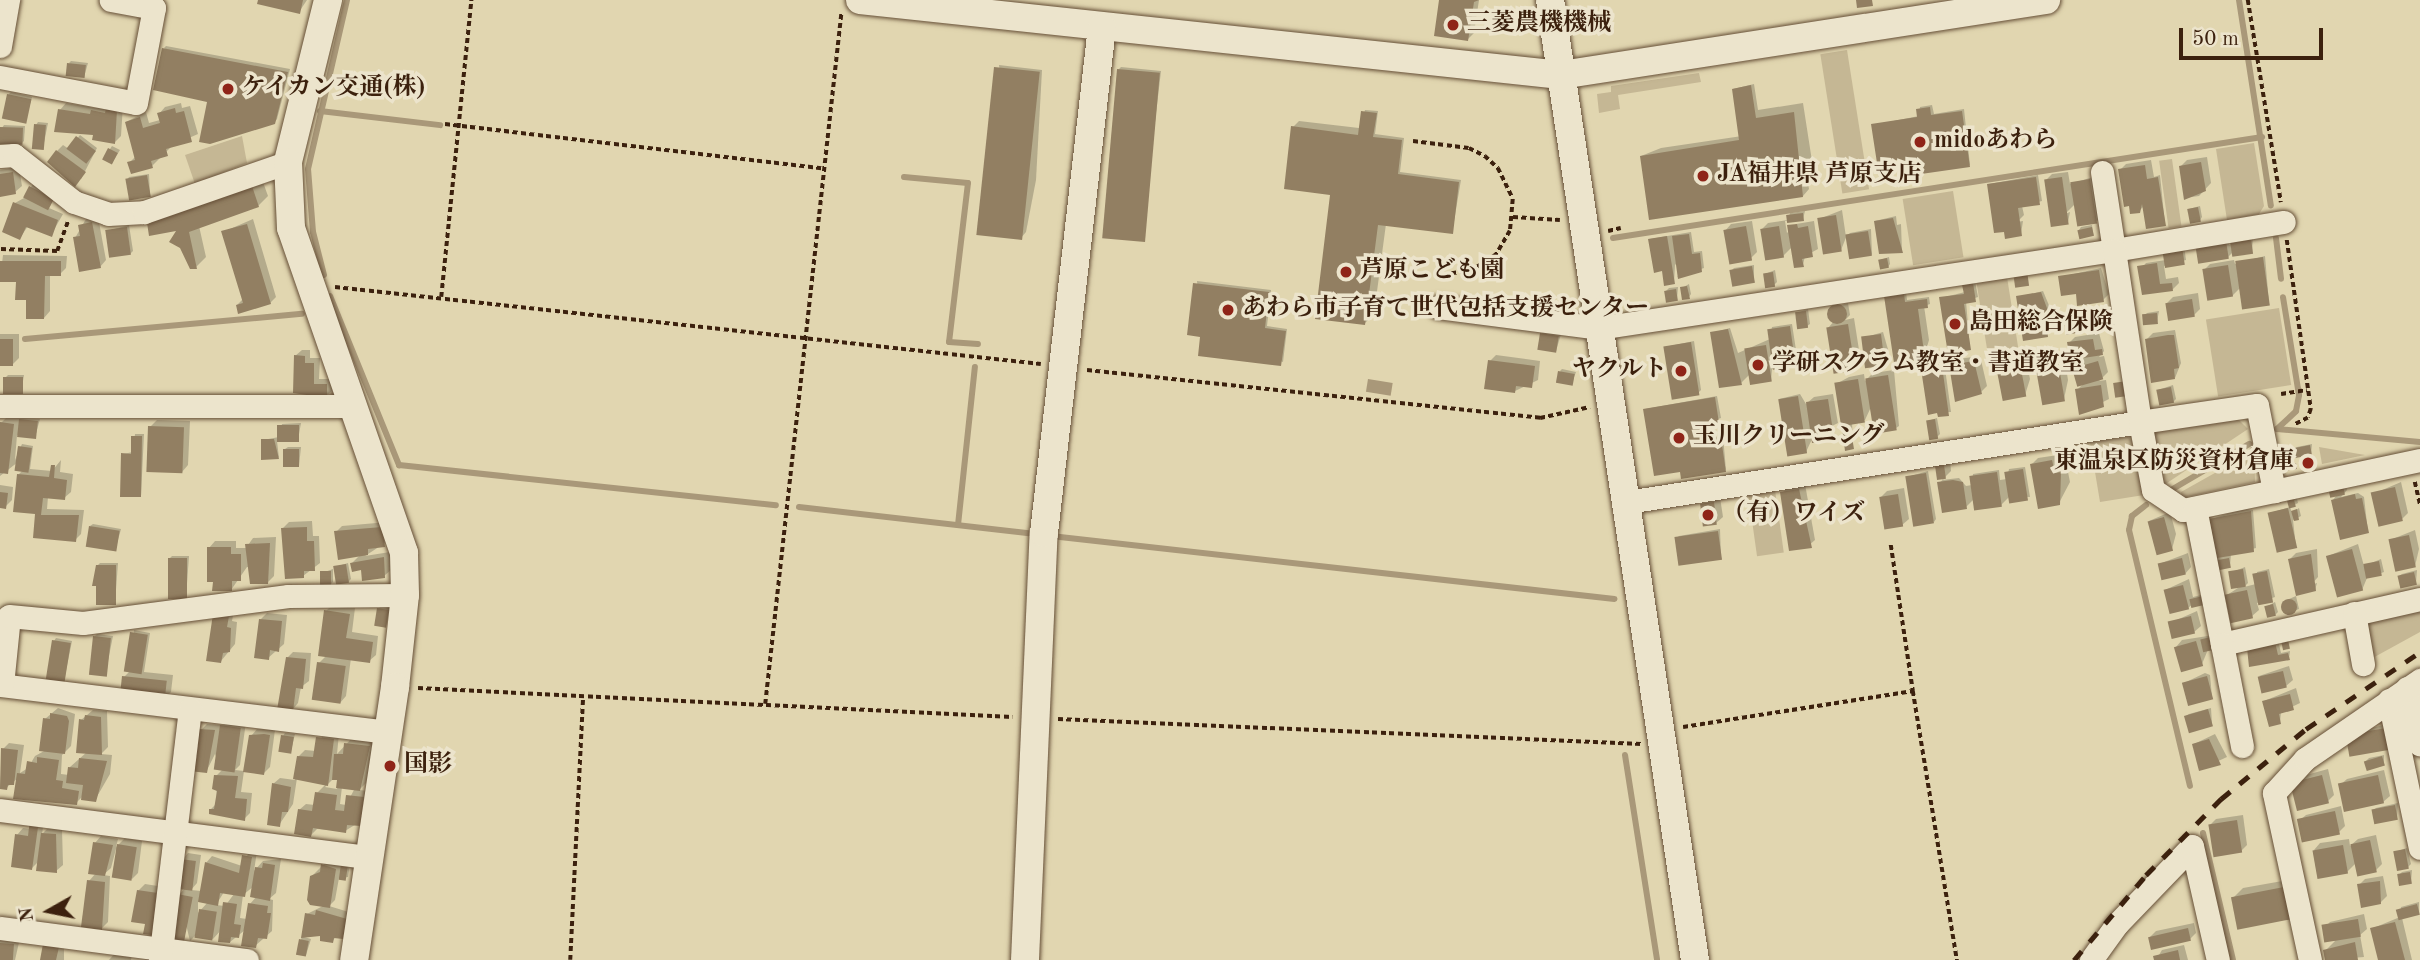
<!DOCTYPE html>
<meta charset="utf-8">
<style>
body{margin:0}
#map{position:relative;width:2420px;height:960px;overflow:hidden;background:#e1d6b0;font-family:"Old Standard TT","Noto Serif JP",serif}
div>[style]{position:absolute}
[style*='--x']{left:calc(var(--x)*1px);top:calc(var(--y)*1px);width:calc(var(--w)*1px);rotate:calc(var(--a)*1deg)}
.green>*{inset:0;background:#c5b794;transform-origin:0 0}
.water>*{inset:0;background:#a99879;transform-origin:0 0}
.shadow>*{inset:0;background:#0003}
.stream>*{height:6px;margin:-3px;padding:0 3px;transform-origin:3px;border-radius:3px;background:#a99879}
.building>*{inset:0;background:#927f62;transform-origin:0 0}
.round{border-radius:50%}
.path>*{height:3.5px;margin-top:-1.75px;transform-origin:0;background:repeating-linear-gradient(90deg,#3c210e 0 5px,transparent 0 8.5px)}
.roads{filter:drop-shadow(0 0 2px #654e36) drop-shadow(0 0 2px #654e36)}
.minor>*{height:23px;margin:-11.5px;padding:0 11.5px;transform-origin:11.5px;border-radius:11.5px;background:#ece4cc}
.tertiary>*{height:28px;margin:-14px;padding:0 14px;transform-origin:14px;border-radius:14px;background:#ece4cc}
.rail>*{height:5px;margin-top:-2.5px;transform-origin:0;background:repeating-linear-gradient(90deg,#3c210e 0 12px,transparent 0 24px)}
.dots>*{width:19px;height:19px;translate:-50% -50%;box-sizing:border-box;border:4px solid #ece4cc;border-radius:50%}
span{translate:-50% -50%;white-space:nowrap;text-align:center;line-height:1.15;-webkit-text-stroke:7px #ece4cc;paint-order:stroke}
.poi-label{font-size:24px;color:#3c210e;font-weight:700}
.left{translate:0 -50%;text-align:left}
.right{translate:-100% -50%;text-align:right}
.north{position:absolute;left:14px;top:876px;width:70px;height:70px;-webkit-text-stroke:5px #ece4cc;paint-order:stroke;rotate:261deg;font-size:19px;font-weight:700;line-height:28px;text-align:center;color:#3c210e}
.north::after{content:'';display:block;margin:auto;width:24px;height:32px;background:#3c210e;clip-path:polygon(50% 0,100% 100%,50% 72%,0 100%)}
.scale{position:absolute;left:2179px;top:28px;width:144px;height:32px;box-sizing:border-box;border:4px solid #3c210e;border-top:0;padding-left:9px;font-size:21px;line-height:24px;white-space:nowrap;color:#3c210e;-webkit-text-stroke:5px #ece4cc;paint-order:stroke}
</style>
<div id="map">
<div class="green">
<div style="left:1847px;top:50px;width:141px;height:27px;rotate:81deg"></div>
<div style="clip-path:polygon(1699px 73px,1701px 82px,1618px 95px,1620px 109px,1599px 113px,1597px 94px,1611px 92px,1611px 86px)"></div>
<div style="clip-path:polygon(242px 136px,247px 163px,195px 184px,185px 155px)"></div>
<div style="clip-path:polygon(2254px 143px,2264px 206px,2259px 214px,2227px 220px,2216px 149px)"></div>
<div style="left:2172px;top:159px;width:68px;height:13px;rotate:82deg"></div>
<div style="left:1953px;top:191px;width:67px;height:51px;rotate:81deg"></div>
<div style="left:2007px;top:277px;width:73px;height:31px;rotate:81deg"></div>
<div style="left:2279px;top:308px;width:78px;height:74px;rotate:81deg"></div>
<div style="clip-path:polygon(2238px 419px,2248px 429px,2161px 487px,2152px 431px)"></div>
<div style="clip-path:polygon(2128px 437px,2136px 445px,2144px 495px,2100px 502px,2090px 442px)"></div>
<div style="clip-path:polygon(2319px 447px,2365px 455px,2322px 464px)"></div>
<div style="clip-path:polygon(2254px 451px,2255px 482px,2182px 498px,2181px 492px)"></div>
<div style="left:1775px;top:490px;width:63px;height:27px;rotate:82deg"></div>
<div style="clip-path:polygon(2420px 603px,2420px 632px,2369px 660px,2363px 623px)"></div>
</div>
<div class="water">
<div style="left:1368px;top:379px;width:25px;height:13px;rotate:9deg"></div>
</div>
<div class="shadow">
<div style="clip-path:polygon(259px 0,307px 0,299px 12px)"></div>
<div style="clip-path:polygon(1441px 0,1479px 0,1474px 33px,1468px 39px)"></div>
<div style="clip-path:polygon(166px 46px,290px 69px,277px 119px,274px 123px,209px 101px,164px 48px)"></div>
<div style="clip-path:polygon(71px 61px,88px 63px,84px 77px,69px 63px)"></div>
<div style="clip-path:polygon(999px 65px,1042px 70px,1036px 180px,1026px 232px,1020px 239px)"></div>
<div style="clip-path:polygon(1121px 67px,1161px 71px,1141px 241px,1118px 70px)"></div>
<div style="clip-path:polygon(1754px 84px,1758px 110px,1803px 103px,1812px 161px,1805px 167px,1809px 189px,1803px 196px,1641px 156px,1661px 148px,1742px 136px,1733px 89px)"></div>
<div style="clip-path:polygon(11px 92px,32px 97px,25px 122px,8px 95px)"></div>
<div style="clip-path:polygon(66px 103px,95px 108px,123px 105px,121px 136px,115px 142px,95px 133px,60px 110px)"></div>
<div style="clip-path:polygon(181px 103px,182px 108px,190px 106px,198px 134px,173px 145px,152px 166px,129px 163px,136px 156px,126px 122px,146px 112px,149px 123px,160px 120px,159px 114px,165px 107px)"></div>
<div style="clip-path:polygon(1932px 105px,1934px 114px,1964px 109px,1970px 165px,1899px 158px,1873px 125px,1919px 116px,1920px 107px)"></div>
<div style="clip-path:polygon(1365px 110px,1378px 111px,1375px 134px,1404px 138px,1400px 172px,1461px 180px,1452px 233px,1386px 224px,1374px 314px,1365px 323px,1333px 190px,1293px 127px,1299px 121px,1359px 128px)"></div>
<div style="clip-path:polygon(38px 122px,48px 123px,43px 148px,36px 125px)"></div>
<div style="clip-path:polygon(4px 125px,25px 126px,24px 141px,21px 144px,2px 128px)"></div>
<div style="clip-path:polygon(80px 135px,97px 148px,81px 179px,57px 151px,63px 145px,69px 149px)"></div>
<div style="clip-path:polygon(112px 146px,120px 150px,112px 163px,110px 149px)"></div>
<div style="clip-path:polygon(2207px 157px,2211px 183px,2199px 196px,2185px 198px,2181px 166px,2187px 160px)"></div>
<div style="clip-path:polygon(2151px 160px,2154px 177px,2160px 175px,2165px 224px,2144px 206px,2139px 211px,2120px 170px,2126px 164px)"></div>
<div style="clip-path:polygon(19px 167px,22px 186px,15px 192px,0 193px,0 170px)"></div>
<div style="clip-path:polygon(259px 171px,268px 196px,258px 206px,199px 226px,206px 257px,196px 267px,182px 246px,172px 241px)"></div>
<div style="clip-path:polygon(2068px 172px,2070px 184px,2093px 177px,2103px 215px,2097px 221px,2075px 204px,2065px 214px,2070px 212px,2068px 222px,2046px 180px,2052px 174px)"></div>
<div style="clip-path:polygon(149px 174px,150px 195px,127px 180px,129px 177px)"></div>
<div style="clip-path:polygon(2038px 175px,2042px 201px,2022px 206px,2024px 215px,2017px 222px,2023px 221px,2021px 234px,1989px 184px)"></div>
<div style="clip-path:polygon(33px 184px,55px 196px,49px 208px,63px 214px,51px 235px,28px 226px,20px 238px,15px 203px,24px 198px)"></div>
<div style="clip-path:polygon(2200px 206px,2202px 217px,2200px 220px,2189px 209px)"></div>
<div style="clip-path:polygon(1842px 210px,1846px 237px,1850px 233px,1871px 229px,1872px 255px,1847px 235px,1841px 250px,1819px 219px)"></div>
<div style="clip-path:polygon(1805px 211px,1803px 219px,1785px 221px,1787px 233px,1796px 224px,1814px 221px,1818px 249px,1805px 256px,1803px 265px,1792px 247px,1783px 256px,1762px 229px,1768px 223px,1788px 220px,1790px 213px)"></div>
<div style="clip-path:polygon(1896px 216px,1897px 225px,1901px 224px,1902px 251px,1875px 221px)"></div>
<div style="clip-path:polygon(98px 217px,106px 260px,100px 267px,75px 238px,86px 219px)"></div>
<div style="clip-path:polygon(253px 219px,276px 297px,270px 303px,237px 305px,243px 299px,223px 232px)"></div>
<div style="clip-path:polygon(1752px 221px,1757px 252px,1751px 258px,1725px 231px,1731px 224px)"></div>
<div style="clip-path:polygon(129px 225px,133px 251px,130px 254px,107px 231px)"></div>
<div style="clip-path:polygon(2092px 225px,2093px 234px,2079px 230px,2081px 227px)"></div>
<div style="clip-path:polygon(1691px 232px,1694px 252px,1702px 251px,1704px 268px,1677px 277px,1681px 273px,1679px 261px,1675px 265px,1674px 283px,1650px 239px)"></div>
<div style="clip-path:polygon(2253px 237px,2252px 252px,2234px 251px,2228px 257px,2197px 247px,2228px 240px,2229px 245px)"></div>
<div style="clip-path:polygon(2184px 245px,2186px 260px,2164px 266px,2166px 279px,2178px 277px,2179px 283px,2173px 289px,2143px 293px,2140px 270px,2146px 263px,2166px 260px)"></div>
<div style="clip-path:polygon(3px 255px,67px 256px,66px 268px,60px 274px,50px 274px,50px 311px,44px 318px,17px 280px,0 280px)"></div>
<div style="clip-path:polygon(2265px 256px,2269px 303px,2241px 287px,2232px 296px,2204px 270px,2210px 264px,2234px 260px,2235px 264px)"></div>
<div style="clip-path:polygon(1889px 257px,1890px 264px,1888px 267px,1880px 260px)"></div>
<div style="clip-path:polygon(1754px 265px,1754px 282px,1731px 271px,1734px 268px)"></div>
<div style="clip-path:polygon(2101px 268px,2109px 294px,2103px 300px,2077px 292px,2060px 277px)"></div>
<div style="clip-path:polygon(1775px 270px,1777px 282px,1774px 285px,1765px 274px)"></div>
<div style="clip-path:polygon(1197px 281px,1271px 290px,1267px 326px,1287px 329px,1283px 362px,1202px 335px)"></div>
<div style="clip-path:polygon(1975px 281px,1978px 297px,1966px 301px,1970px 349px,1941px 298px,1965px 292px,1964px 285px)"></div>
<div style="clip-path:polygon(1689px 284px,1691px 294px,1689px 297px,1682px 288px)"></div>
<div style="clip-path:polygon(1678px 287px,1677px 299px,1666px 291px,1669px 288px)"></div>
<div style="clip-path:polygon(2043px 291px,2053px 315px,2047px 336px,2018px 297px)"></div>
<div style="clip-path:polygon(1906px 292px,1907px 300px,1929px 297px,1930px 304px,1924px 306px,1929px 340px,1924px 357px,1889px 294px)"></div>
<div style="clip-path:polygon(2198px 293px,2200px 309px,2194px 315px,2166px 304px,2173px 297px)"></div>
<div style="clip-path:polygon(1848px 303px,1850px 315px,1845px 320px,1854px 318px,1859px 350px,1854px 368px,1828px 328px,1836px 319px,1830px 321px,1828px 309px)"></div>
<div style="clip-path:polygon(2098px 307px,2100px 322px,2094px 329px,2065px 318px,2071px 311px)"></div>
<div style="clip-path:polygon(1808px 309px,1810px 324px,1807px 326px,1796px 313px)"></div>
<div style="clip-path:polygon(2159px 311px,2157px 322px,2144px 316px,2147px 313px)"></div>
<div style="clip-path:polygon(1792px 324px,1798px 363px,1772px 369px,1771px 381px,1750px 374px,1741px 383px,1712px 333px,1730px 328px,1738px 353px,1770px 339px,1772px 327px)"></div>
<div style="clip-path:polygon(2175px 330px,2181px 363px,2175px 378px,2146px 340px,2153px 333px)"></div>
<div style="clip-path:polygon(1544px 331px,1561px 334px,1556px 351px,1541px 334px)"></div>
<div style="clip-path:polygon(1883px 332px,1889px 353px,1884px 364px,1863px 338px)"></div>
<div style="clip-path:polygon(2099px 333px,2104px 351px,2099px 357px,2104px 356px,2108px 372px,2099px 381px,2106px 380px,2109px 399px,2081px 413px,2077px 390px,2087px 380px,2073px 366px,2083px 356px,2069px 343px,2075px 337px)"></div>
<div style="clip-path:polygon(0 334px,19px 334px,19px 358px,13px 364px,0 364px)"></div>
<div style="clip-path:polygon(1694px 341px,1701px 390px,1698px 393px,1665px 347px)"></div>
<div style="clip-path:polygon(302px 350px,310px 350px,310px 358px,320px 358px,319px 379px,333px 379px,333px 390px,326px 396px,295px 392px,295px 356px)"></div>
<div style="clip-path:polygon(1496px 355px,1540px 361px,1538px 380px,1515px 391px,1490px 361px)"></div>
<div style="clip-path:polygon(2064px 355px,2068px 380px,2064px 399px,2036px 361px)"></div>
<div style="clip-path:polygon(1980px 356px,1987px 386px,1981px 392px,1951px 365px,1958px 359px)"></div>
<div style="clip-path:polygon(2026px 359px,2030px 379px,2025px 395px,1998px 369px,2005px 362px)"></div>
<div style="clip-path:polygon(1944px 361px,1951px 412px,1929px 413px,1922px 369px,1929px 363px)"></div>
<div style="clip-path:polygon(1562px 369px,1576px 372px,1571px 385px,1560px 371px)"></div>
<div style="clip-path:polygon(1894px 370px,1899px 426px,1896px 428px,1871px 407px,1865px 420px,1852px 422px,1853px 448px,1844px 427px,1848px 423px,1836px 384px,1849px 377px,1864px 374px,1865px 381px,1873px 373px)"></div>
<div style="clip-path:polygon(8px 375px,24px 375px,21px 393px,5px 378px)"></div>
<div style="clip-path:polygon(2173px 385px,2176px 399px,2173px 402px,2158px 390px)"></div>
<div style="clip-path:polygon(1800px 394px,1806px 404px,1814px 397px,1833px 394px,1838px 423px,1820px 432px,1818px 441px,1813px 437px,1806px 452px,1779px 399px)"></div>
<div style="clip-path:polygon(1717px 396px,1721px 418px,1710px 422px,1713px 438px,1723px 436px,1726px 470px,1645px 409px)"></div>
<div style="clip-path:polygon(7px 417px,40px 419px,35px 437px,17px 435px,15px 460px,22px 444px,33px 446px,30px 469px,52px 471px,61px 460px,60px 472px,73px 474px,71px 492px,64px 498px,48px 497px,47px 509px,84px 510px,81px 534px,75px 540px,37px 513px,18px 475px,23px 470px,18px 462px,0 476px,1px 423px)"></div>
<div style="clip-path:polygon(1937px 418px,1940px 434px,1937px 437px,1928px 421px)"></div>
<div style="clip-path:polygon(157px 420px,190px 421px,188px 465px,182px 472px,150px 427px)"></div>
<div style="clip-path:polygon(301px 423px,298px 440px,277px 441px,279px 458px,263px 440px,279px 437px,282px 424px)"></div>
<div style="clip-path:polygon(135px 434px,144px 434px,141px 496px,123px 454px,133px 452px)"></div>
<div style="clip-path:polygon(2312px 444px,2311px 454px,2294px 449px,2297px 447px)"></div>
<div style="clip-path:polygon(288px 447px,301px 447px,299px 466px,285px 449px)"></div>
<div style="clip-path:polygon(2058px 455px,2060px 468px,2067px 467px,2070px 482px,2059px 503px,2032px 464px,2038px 458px)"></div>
<div style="clip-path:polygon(1950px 459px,1951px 471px,1942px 480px,1959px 478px,1966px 486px,1972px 485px,1973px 474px,1999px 470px,2000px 480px,2007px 479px,2009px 469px,2025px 467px,2030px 497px,2010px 496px,2001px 505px,1974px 499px,1966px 507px,1939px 483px,1945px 478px,1937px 467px)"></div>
<div style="clip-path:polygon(1928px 471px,1936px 519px,1934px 522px,1907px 477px)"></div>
<div style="clip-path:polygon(2401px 482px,2408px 513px,2402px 519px,2373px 494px)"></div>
<div style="clip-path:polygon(2345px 483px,2347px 490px,2341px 497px,2358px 493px,2364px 497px,2368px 532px,2333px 500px)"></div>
<div style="clip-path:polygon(1805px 484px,1815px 540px,1808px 546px,1782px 493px,1788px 487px)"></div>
<div style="clip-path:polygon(0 485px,13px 487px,12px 500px,5px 507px,0 505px)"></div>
<div style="clip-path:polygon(1904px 488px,1909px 519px,1902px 525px,1881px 497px,1887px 491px)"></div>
<div style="clip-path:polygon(2296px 495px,2298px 503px,2290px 507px,2292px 513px,2299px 508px,2301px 516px,2293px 520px,2296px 547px,2270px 513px,2290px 507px,2288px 499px)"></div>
<div style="clip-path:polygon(1720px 497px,1723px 517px,1716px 523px,1701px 505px)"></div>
<div style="clip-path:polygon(2243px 509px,2253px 510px,2256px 548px,2231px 554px,2230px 566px,2216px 561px,2211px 519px)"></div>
<div style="clip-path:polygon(2170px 512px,2176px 534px,2172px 549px,2149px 521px)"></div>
<div style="clip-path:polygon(312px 521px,313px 536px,319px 536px,320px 563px,303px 576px,283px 528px,289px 522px)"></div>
<div style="clip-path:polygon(388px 522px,391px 539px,365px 556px,390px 552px,391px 570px,384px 576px,352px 563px,361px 554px,336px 532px,342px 526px)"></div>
<div style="clip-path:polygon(93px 524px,121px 529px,115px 551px,90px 526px)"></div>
<div style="clip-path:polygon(1720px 529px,1721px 558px,1677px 538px,1679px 536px)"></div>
<div style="clip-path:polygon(2415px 530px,2419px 549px,2415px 566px,2390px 540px)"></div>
<div style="clip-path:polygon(276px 537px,274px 576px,268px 582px,252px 567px,247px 567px,231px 590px,214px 581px,209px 548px,215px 541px,236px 541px,236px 548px,246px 548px,253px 538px)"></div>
<div style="clip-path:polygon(2358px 544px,2364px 566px,2381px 559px,2384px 572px,2367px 578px,2362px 590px,2328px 556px)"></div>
<div style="clip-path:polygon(2317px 549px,2318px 577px,2311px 585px,2317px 583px,2315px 590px,2289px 560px,2296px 553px)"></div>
<div style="clip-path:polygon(2188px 553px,2191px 567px,2185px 574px,2159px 564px)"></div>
<div style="clip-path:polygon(172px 556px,189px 556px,186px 598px,169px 559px)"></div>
<div style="clip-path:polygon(100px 563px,118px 563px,115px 603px,97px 566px)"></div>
<div style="clip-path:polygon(348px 563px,351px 579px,348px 582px,335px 567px)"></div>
<div style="clip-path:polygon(2245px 567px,2248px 583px,2244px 587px,2256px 584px,2257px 572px,2269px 569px,2275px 597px,2257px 603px,2259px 610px,2252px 616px,2227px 595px,2241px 586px,2230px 573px)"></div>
<div style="clip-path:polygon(333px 569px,333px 582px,331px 584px,322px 573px)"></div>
<div style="clip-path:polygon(2417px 570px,2416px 583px,2399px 576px,2402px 574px)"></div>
<div style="clip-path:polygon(2189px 579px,2193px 597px,2205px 594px,2188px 608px,2165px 590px)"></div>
<div style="clip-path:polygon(2296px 596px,2299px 609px,2285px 614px,2282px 602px)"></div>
<div style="clip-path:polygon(2275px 602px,2278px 612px,2275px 615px,2266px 607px)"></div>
<div style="clip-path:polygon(332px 605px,355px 608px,352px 632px,378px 636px,376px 655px,369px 661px,351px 658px,346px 696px,340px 703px,319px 663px,327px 655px,326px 611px)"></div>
<div style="clip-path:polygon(381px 606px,391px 607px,386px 626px,378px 609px)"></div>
<div style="clip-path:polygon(221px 609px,234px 610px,232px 621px,237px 622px,235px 644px,221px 661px)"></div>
<div style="clip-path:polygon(2197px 611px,2201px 626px,2194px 632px,2170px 623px)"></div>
<div style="clip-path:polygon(267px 613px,287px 615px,284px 644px,268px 658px,261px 619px)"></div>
<div style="clip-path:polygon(134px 630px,150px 633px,144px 672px,173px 675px,171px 692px,165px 698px,124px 677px,130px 671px)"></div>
<div style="clip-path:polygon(97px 634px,113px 636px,105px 676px,95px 636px)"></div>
<div style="clip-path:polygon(2214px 635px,2202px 664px,2176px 647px,2182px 640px)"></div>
<div style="clip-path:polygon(56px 638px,72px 641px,64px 681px,54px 641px)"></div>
<div style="clip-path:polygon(2278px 640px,2281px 653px,2290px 651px,2289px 659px,2248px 652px)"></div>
<div style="clip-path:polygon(293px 652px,311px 653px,309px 681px,301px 687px,298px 703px,292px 710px,287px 658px)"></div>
<div style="clip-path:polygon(2289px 666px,2293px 680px,2286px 686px,2259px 676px)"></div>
<div style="clip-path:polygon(2205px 673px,2210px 675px,2212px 697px,2184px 683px)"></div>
<div style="clip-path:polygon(2296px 688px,2300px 703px,2281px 712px,2280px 722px,2264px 701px)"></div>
<div style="clip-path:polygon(58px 708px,75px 714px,71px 746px,62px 755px,61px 774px,69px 775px,70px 767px,87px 752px,81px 720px,93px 710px,107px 711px,108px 747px,101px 754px,112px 755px,110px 774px,95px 800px,83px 796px,76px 803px,18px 778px,6px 788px,0 788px,3px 749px,9px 743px,24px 745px,20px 773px,28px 768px,35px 756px,46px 750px,45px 719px)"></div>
<div style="clip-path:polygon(2211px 708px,2212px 724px,2186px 716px,2189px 714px)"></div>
<div style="clip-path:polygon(228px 719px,246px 722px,240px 765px,235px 770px,244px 771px,241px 792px,252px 793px,250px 813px,244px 819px,211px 809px,217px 803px,216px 776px,222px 770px,215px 754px,206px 772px,196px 735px,207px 724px,223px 725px)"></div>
<div style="clip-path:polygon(2392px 723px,2389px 748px,2355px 732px)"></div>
<div style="clip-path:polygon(257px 729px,275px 730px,270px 767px,264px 773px,251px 736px)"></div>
<div style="clip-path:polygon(evenodd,324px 732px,339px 734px,337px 754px,352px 738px,375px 740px,366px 783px,359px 790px,370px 791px,366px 818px,345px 831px,317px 829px,311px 835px,299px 810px,306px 804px,315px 805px,317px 793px,326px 784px,297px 778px,293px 804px,279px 825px,273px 784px,280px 778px,295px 780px,299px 756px,305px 750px,316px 751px,324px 732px,334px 778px,339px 779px,337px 789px,325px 787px,334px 778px,324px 732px,342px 787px,355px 788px,346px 805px,340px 804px,342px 787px)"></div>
<div style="clip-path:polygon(285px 733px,295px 734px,291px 751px,283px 736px)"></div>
<div style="clip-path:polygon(2215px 734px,2227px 757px,2201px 769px,2194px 744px)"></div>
<div style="clip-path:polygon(2384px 755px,2384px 765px,2366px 761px,2369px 758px)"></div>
<div style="clip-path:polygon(2328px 769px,2334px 795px,2328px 801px,2299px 808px,2299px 777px)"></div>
<div style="clip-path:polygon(2384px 770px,2390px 796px,2383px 802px,2340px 785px,2347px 779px)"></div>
<div style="clip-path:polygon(2398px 803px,2397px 818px,2374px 810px,2376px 808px)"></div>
<div style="clip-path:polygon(2341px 806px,2345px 826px,2339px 832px,2299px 821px,2306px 815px)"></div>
<div style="clip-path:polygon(45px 815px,42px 834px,49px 827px,62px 829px,63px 865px,56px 871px,39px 861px,32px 868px,17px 835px,23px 828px,31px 829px)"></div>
<div style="clip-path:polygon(2243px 815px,2247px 845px,2241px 851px,2210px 825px,2216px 819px)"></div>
<div style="clip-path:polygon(2376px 835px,2382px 864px,2376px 870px,2355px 864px,2347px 872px,2314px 850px,2320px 843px,2349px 839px,2350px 846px,2358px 839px)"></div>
<div style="clip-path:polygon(101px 836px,118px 839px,116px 847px,125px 838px,142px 841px,138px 873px,132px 879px,116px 849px,111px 868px,103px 875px,110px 876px,108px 922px,102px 928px,89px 881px,96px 873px,95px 843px)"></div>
<div style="clip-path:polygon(2407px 848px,2411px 864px,2408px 867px,2395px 852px)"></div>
<div style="clip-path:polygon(evenodd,250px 850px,257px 851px,254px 871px,263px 861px,281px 859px,276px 893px,269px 899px,273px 900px,272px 931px,255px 946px,245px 930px,230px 942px,222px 929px,213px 939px,195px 936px,190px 941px,179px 895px,185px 888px,182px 860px,188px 853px,201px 855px,197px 883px,191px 890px,201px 891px,206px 863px,212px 856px,242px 866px,250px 850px,254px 886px,256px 897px,250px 904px,247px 919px,240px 918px,243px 895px,254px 886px,250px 850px,224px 892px,234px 894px,225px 906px,216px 905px,224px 892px,250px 850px,198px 901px,208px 902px,198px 913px,198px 901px)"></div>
<div style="clip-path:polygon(329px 859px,350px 863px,348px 877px,339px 878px,335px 900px,329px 906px,352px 913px,332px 942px,323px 935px,304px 937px,311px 939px,306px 955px,301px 940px,307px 914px,323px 906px,312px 876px)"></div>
<div style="clip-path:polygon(2412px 870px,2411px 882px,2399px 875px,2402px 872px)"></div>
<div style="clip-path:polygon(2383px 876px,2387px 896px,2380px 903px,2359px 885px,2365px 879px)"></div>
<div style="clip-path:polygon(2293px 879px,2299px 908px,2233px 898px,2243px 888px)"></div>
<div style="clip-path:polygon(145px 884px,164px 887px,147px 922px,138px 891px)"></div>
<div style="clip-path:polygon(2419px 902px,2419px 914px,2402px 918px,2412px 960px,2379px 960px,2371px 929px,2400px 917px,2401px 907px)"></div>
<div style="clip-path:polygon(2364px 914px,2367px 929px,2360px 935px,2364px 957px,2327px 960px,2325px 951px,2335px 941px,2324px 928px,2330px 922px)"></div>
<div style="clip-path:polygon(2194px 923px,2196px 933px,2190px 939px,2149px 938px,2156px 931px)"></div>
<div style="clip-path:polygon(0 937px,20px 938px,15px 960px,0 960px)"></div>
<div style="clip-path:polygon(64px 941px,64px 960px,42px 960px)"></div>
<div style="clip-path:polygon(2184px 945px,2188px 960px,2156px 960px,2162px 950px)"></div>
<div style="clip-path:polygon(116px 952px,132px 954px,131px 960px,109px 960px)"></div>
</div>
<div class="stream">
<div style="--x:2239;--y:0;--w:208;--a:81.2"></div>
<div style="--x:320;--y:111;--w:121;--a:6.7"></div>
<div style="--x:904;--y:177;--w:64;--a:5.4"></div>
<div style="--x:968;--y:183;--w:160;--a:96.8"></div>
<div style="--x:949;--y:342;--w:29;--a:4"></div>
<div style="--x:1613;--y:238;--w:657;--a:-8.85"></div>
<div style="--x:2276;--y:238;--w:41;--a:83"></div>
<div style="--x:324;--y:275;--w:44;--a:-104.3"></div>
<div style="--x:313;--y:232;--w:63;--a:-94.5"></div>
<div style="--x:308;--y:169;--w:173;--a:-77"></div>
<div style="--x:330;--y:296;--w:183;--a:67.8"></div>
<div style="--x:399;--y:465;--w:379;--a:6.1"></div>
<div style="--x:25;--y:339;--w:278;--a:-5.2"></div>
<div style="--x:2277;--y:429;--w:144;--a:5.2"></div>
<div style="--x:2277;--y:429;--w:26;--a:-43"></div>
<div style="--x:2296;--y:411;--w:16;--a:-79"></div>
<div style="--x:2299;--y:395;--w:99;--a:-99.3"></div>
<div style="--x:2171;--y:490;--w:91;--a:-30.5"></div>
<div style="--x:2146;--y:505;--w:18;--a:142"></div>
<div style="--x:2132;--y:516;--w:14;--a:102"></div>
<div style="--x:2129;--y:530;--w:263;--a:76.6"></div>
<div style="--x:799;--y:507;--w:240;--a:6.5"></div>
<div style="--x:958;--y:525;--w:159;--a:-83.9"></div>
<div style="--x:1051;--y:536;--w:567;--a:6.38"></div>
<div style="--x:1625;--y:755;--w:207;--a:81.1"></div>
<div style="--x:2203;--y:833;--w:130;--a:76.7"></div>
</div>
<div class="building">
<div style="clip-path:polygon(258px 0,303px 0,300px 14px,257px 4px)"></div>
<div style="clip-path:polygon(1439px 0,1479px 0,1474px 2px,1468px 41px,1434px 36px)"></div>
<div style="clip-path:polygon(1856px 0,1872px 0,1873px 6px,1857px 8px)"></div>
<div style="clip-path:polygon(162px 48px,288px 72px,275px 124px,210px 144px,199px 142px,207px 102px,153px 90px)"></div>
<div style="left:67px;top:63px;width:19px;height:13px;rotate:6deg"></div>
<div style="left:994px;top:67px;width:46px;height:169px;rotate:6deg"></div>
<div style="left:1117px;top:69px;width:43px;height:170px;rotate:5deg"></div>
<div style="clip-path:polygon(1751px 85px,1756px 118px,1794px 112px,1803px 197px,1649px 220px,1640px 156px,1739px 140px,1732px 89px)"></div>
<div style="left:7px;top:94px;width:25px;height:25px;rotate:12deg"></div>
<div style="clip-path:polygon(1930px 107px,1931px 115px,1962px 111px,1970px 167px,1900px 177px,1898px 160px,1877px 163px,1871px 124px,1917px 117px,1916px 109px)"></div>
<div style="clip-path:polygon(106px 108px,117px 110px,115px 144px,92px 140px,93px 135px,54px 132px,58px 109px,90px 114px,91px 110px,105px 113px)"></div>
<div style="clip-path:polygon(175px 108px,176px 113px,184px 111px,192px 142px,166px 149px,168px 156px,151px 161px,153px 168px,131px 174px,127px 162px,135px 160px,125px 122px,140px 117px,143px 128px,160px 123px,157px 113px)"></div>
<div style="clip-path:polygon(1361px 111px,1377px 113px,1373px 137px,1402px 140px,1398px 174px,1459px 182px,1453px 234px,1378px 225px,1365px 325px,1315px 319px,1330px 195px,1284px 189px,1291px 126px,1358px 135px)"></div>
<div style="left:34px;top:124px;width:12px;height:25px;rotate:5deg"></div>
<div style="left:0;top:127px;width:23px;height:17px;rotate:2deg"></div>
<div style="left:76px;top:136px;width:25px;height:16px;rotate:37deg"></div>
<div style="left:108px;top:148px;width:11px;height:13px;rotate:27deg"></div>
<div style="clip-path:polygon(56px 150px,86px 172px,75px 187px,47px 162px)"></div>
<div style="clip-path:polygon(2201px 162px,2206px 191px,2184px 200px,2179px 166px)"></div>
<div style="clip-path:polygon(2145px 165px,2147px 179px,2158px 177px,2166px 226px,2146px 229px,2142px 204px,2140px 213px,2130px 214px,2129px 206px,2124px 207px,2118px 169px)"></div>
<div style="clip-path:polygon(13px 172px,16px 194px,0 197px,0 174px)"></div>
<div style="left:147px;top:175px;width:22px;height:22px;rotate:80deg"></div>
<div style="clip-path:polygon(2036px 177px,2040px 205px,2018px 208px,2022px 236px,2005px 239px,2004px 232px,1994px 233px,1987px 184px)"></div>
<div style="left:2062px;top:177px;width:48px;height:18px;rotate:82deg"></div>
<div style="left:2090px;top:179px;width:45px;height:20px;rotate:81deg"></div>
<div style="clip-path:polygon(250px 180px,259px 207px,189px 232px,197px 269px,190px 269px,180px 248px,169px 242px,176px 231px,149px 236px,146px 216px)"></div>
<div style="left:29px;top:186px;width:28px;height:13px;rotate:27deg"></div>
<div style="clip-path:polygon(13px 202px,58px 220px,52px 237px,26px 227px,20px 240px,2px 232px)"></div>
<div style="left:2198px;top:207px;width:15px;height:11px;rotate:79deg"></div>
<div style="left:1803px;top:213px;width:8px;height:17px;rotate:83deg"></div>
<div style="left:1836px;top:215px;width:37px;height:19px;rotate:81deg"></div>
<div style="clip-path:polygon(1893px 218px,1903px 253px,1879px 254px,1874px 221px)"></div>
<div style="clip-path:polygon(92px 222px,101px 268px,79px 272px,73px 237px,80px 236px,78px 225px)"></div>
<div style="clip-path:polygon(247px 224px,271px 304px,238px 314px,236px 305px,243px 303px,221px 231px)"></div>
<div style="clip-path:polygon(1797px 224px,1798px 228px,1808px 226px,1813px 257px,1802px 259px,1804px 267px,1794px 268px,1787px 225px)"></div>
<div style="left:1746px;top:226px;width:35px;height:23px;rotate:80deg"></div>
<div style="left:1779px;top:226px;width:32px;height:19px;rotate:81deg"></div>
<div style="left:127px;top:227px;width:28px;height:22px;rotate:82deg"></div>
<div style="left:2092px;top:227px;width:9px;height:15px;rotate:77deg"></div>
<div style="left:1868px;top:231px;width:25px;height:23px;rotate:81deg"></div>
<div style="clip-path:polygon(1689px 234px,1692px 254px,1700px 253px,1702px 272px,1678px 279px,1672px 236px)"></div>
<div style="clip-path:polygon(1667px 236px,1675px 284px,1664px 286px,1662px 271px,1654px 273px,1648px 239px)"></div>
<div style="left:2251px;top:239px;width:15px;height:21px;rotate:82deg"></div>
<div style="left:2226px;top:241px;width:18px;height:31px;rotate:81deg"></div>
<div style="left:2182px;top:247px;width:18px;height:20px;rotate:81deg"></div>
<div style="left:2263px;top:257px;width:49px;height:28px;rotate:82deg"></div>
<div style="left:1887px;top:258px;width:10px;height:9px;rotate:79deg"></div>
<div style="clip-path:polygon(0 261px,61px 261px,61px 276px,45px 276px,44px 319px,26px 319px,26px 300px,15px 300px,16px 282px,0 282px)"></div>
<div style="clip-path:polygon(2157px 263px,2160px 284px,2172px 283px,2173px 291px,2142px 295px,2137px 266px)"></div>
<div style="left:2228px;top:265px;width:32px;height:26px;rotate:81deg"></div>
<div style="left:1752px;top:266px;width:17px;height:23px;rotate:80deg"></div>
<div style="clip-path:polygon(2099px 270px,2104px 302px,2077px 306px,2076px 294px,2061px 296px,2058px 276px)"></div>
<div style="left:2027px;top:271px;width:15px;height:14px;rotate:82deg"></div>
<div style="left:1773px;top:272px;width:15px;height:10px;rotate:82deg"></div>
<div style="clip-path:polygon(1193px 283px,1269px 292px,1265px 328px,1286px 331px,1281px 366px,1198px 356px,1200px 337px,1187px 335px)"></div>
<div style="clip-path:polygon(1973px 283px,1976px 302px,1964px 304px,1971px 350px,1948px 354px,1939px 297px,1964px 294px,1962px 285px)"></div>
<div style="clip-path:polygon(1687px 286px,1690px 299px,1682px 300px,1680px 287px)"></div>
<div style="left:1676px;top:289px;width:12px;height:12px;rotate:81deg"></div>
<div style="clip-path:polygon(2041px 292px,2051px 319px,2046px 320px,2048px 337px,2023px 341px,2016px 296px)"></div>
<div style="clip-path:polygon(1904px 293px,1905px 302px,1927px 299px,1928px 308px,1918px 309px,1925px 359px,1894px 363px,1884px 296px)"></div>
<div style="left:2192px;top:299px;width:18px;height:27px;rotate:81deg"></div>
<div class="round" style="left:1827px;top:304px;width:20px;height:20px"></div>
<div style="left:1806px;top:311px;width:17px;height:11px;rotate:83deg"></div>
<div style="left:2092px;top:313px;width:17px;height:29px;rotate:80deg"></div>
<div style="left:2157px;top:313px;width:11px;height:15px;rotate:85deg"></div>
<div style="left:1848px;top:324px;width:47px;height:22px;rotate:81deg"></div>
<div style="left:1790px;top:326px;width:41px;height:23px;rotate:82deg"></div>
<div style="clip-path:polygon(1728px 329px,1742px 385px,1719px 388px,1710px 332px)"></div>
<div style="left:1540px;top:333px;width:19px;height:17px;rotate:9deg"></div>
<div style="left:1881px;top:334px;width:32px;height:20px;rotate:83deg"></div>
<div style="clip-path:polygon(2168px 335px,2174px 335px,2179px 368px,2174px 369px,2175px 379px,2151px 383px,2145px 339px)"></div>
<div style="left:0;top:339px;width:13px;height:27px"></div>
<div style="clip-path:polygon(2093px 339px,2095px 350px,2102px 349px,2103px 355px,2070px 360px,2067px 342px)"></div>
<div style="left:1691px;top:342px;width:54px;height:28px;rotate:81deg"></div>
<div style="left:1766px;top:345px;width:37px;height:22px;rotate:81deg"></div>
<div style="clip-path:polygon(294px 355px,305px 356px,305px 363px,314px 363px,314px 384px,327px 384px,327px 398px,293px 393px)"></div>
<div style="left:2057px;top:356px;width:46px;height:23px;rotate:80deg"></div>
<div style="clip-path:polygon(1488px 360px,1535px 366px,1532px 388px,1516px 386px,1515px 393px,1484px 389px)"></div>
<div style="clip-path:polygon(1974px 361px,1982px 394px,1955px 402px,1949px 365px)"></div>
<div style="left:2098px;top:361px;width:19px;height:27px;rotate:74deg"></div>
<div style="left:2020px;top:364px;width:33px;height:24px;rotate:79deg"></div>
<div style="clip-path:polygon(1942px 366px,1949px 416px,1938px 417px,1937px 413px,1928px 415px,1921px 369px)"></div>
<div style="left:1558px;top:371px;width:17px;height:12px;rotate:10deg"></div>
<div style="left:1888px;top:375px;width:56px;height:23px;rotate:81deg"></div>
<div style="left:3px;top:377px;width:20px;height:17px"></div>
<div style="left:1858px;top:379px;width:44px;height:24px;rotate:81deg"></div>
<div style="left:2127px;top:381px;width:15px;height:14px;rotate:82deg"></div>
<div style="clip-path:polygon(2101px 385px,2104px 407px,2079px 415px,2075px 389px)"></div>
<div style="left:2171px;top:387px;width:16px;height:15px;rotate:79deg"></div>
<div style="left:1798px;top:396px;width:58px;height:20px;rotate:81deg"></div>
<div style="clip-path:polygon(1715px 397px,1719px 423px,1708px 424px,1710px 440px,1721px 438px,1726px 472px,1681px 479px,1680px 472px,1654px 476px,1643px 409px)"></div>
<div style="clip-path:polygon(1828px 399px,1833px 431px,1818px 434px,1819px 442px,1812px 443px,1806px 402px)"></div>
<div style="left:19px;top:419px;width:19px;height:18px;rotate:6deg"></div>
<div style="left:1935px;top:419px;width:20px;height:9px;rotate:81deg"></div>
<div style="clip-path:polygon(0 422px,14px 424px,8px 474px,0 473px)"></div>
<div style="left:299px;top:425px;width:17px;height:22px;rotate:90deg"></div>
<div style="left:148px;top:426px;width:36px;height:46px;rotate:2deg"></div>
<div style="clip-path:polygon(1850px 426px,1854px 449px,1845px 451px,1842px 427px)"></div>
<div style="clip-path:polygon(131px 436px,142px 436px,141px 497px,120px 497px,121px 453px,131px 454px)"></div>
<div style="clip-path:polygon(261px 439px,274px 439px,279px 459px,261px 460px)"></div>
<div style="left:2310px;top:445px;width:10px;height:18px;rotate:79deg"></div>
<div style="left:18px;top:446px;width:14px;height:25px;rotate:8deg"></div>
<div style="left:283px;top:449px;width:16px;height:18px"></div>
<div style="left:2312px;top:459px;width:7px;height:9px;rotate:82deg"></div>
<div style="clip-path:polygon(2052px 460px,2055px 473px,2061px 472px,2060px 505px,2038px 509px,2030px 464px)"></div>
<div style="left:2296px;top:463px;width:6px;height:10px;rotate:81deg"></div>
<div style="clip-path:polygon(51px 465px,55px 465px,54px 478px,67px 480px,65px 500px,43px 498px,41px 515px,79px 515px,76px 542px,33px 538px,35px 514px,13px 512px,17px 474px,49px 477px)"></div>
<div style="left:1944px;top:465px;width:14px;height:9px;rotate:82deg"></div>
<div style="left:2023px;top:469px;width:32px;height:19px;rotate:81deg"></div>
<div style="left:1997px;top:472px;width:35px;height:28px;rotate:82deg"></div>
<div style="left:1926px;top:473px;width:51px;height:21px;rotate:81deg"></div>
<div style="clip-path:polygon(1953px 480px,1963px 482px,1967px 509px,1942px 513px,1937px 482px)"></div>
<div style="left:2343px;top:485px;width:10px;height:15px;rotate:79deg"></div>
<div style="left:2395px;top:487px;width:35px;height:25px;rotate:77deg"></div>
<div style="clip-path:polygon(1799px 489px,1812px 548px,1789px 551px,1780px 492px)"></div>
<div style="clip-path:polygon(0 492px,8px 493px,6px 509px,0 508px)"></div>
<div style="left:1898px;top:494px;width:33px;height:19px;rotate:81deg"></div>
<div style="clip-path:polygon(2355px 494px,2356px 499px,2362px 498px,2369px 533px,2340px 540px,2331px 500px)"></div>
<div style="left:2293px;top:496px;width:11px;height:7px;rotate:75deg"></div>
<div style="left:1714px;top:502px;width:23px;height:14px;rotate:83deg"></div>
<div style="left:2288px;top:508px;width:41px;height:21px;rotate:77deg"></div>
<div style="clip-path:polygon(2297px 509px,2299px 520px,2294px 521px,2291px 511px)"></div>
<div style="clip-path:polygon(2251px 511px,2254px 552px,2217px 558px,2209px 519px)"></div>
<div style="left:2164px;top:517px;width:35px;height:17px;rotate:75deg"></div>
<div style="left:89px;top:526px;width:31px;height:21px;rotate:9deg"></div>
<div style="clip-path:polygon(307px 527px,307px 541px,314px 541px,315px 571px,304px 571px,304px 578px,285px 579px,281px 528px)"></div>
<div style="clip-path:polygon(382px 527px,385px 547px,368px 549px,368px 555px,338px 560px,334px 531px)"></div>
<div style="left:1718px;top:531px;width:29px;height:44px;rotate:82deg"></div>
<div style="left:2409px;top:535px;width:33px;height:21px;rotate:78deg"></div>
<div style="clip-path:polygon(270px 543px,268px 584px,250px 584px,245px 544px)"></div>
<div style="clip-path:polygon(207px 547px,231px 547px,231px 554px,241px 554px,241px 581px,232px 581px,232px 591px,212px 591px,213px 582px,207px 582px)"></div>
<div style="left:2352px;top:549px;width:43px;height:27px;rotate:75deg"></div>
<div style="clip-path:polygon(2311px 554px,2316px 591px,2296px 596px,2288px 559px)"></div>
<div style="clip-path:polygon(384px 557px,385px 578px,362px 581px,361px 570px,352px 572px,350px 563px)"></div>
<div style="left:168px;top:558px;width:19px;height:41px"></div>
<div style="left:2182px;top:558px;width:17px;height:25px;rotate:77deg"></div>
<div style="left:2229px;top:558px;width:10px;height:15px;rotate:79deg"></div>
<div style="left:2379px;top:561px;width:15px;height:16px;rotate:79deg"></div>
<div style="left:346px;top:564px;width:19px;height:13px;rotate:81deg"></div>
<div style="clip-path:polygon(96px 565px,116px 565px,116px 605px,96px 605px,96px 586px,92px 586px)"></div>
<div style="left:2243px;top:569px;width:18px;height:15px;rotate:81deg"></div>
<div style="left:331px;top:571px;width:15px;height:11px;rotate:90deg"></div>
<div style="left:2267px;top:571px;width:32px;height:15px;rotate:79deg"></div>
<div style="left:2414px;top:572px;width:13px;height:17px;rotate:77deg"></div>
<div style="left:2183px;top:585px;width:25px;height:20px;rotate:76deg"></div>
<div style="left:2247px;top:590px;width:29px;height:23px;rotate:78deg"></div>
<div style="left:2203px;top:596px;width:9px;height:14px;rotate:77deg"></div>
<div class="round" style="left:2281px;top:599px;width:16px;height:16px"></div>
<div style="left:2273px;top:604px;width:12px;height:9px;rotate:76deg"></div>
<div style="left:377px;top:608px;width:12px;height:18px;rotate:9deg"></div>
<div style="clip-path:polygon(324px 610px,350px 614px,346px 638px,373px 642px,370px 663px,318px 656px)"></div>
<div style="clip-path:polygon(213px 614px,229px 616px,227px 627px,231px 628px,230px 652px,223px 653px,221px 663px,206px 661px)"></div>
<div style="left:2191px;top:616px;width:18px;height:24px;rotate:77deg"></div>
<div style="clip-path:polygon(259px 619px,282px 621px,279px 652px,270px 650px,269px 660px,254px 658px)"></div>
<div style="left:130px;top:632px;width:18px;height:40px;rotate:9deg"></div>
<div style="left:2287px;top:635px;width:14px;height:7px;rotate:78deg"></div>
<div style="left:93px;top:636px;width:18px;height:39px;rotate:6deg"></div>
<div style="left:2211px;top:637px;width:13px;height:11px;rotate:77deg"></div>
<div style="left:52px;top:640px;width:19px;height:40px;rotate:9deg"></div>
<div style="left:2196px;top:641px;width:26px;height:23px;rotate:74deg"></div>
<div style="clip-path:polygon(2275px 642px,2278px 655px,2288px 653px,2290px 660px,2249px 667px,2247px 648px)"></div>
<div style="clip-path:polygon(286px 657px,306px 659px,303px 689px,296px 688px,293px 711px,277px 710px)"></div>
<div style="left:317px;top:662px;width:29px;height:38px;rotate:8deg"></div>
<div style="left:2283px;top:671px;width:17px;height:26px;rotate:77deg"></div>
<div style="left:122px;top:676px;width:45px;height:19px;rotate:6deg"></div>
<div style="left:2207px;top:676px;width:24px;height:26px;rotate:75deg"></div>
<div style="clip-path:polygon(2290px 694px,2294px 710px,2279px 714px,2281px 724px,2269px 727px,2262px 701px)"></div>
<div style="left:2208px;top:709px;width:18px;height:25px;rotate:74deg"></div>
<div style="clip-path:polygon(50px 713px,67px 716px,69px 721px,65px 754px,39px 751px,43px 718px,50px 719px)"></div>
<div style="clip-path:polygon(85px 715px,101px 717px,102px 755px,76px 753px,79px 719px,84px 720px)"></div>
<div style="left:220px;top:725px;width:21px;height:45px;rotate:8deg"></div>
<div style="left:2386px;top:728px;width:22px;height:41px;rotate:80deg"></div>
<div style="clip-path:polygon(199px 729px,215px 730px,207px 773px,189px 771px)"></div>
<div style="clip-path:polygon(264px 734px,270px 735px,264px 775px,243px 772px,249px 735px)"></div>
<div style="left:281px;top:735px;width:13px;height:17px;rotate:9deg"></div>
<div style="clip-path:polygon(316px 737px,334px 739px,328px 786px,293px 779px,297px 756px,313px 757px)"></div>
<div style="clip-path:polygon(2209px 739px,2221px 765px,2199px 771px,2192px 744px)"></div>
<div style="clip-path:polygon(344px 743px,370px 746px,360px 791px,336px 788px,337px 780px,332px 780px,334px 754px,343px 754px)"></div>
<div style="clip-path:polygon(1px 748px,18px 750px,14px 785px,8px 785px,7px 790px,0 789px)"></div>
<div style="left:2382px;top:756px;width:10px;height:19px;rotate:73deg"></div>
<div style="clip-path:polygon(37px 757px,59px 760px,56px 780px,63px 781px,62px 788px,79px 791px,77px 805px,13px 799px,17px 773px,25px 774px,27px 761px,37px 763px)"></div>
<div style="clip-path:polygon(79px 758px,107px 761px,96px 802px,81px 800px,83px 785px,66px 783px,68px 767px,78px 768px)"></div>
<div style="clip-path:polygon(214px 775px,238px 776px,235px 798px,247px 799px,245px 821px,209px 814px,209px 809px,214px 809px,217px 791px,212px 789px)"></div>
<div style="left:2322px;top:775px;width:29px;height:33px;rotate:76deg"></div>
<div style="left:2378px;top:775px;width:29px;height:41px;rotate:78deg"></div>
<div style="clip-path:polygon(272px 783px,291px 787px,288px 812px,282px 812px,280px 827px,267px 825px)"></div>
<div style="clip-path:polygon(315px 792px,337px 795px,335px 810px,344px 811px,346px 795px,364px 797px,361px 826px,347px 825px,346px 833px,313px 828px,311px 837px,294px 834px,298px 809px,312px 811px)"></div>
<div style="left:2395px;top:805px;width:15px;height:24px;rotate:79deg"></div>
<div style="left:2335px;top:811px;width:24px;height:39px;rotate:78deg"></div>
<div style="clip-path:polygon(30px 819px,39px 820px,32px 870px,11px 867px,15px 834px,28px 836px)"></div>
<div style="left:2237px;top:820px;width:33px;height:29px;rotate:81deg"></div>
<div style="clip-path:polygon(41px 833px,56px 834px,57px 873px,36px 871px)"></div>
<div style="left:2370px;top:840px;width:33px;height:20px;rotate:78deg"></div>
<div style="clip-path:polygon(93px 842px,113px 845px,105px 876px,88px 874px)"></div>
<div style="left:117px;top:844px;width:20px;height:34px;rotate:9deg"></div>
<div style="left:2343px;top:845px;width:29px;height:31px;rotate:80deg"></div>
<div style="left:2405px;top:849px;width:20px;height:12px;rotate:79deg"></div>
<div style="clip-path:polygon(242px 855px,252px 857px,245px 897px,220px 893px,218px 906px,198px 902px,205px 862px,239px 873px)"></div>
<div style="left:180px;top:859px;width:16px;height:30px;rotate:7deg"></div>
<div style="clip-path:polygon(263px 863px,275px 865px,270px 901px,250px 897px,255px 867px,262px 868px)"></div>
<div style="clip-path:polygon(321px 864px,336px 869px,330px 908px,310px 905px,307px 900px,310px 876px,320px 872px)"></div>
<div style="left:341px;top:864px;width:7px;height:16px;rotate:8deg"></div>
<div style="left:2410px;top:872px;width:12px;height:13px;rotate:81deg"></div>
<div style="clip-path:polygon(87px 880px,105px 882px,102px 930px,81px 927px)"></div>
<div style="clip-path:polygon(2380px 881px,2381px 904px,2361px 908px,2357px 884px)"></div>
<div style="left:2284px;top:887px;width:33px;height:54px;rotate:79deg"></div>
<div style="clip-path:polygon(137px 890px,158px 893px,152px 935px,143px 934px,145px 924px,131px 922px)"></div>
<div style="left:177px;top:894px;width:16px;height:46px;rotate:11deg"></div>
<div style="clip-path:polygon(223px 902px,237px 904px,234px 924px,241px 925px,239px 938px,231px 937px,230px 943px,218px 942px)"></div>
<div style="clip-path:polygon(248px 903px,268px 906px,267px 913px,271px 913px,267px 939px,258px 938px,256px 948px,241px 946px)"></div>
<div style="left:2417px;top:904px;width:11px;height:22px;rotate:75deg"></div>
<div style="left:199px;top:909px;width:18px;height:29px;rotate:9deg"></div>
<div style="clip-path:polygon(316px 910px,347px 919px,343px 939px,334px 938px,333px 943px,320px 941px,320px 936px,301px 938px,305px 913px,315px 915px)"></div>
<div style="left:2358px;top:919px;width:18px;height:37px;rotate:81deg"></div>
<div style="clip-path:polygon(2395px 922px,2405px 960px,2378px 960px,2370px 928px)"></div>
<div style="left:2188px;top:928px;width:13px;height:41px;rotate:77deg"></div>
<div style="left:299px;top:939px;width:10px;height:16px;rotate:11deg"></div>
<div style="clip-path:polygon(2355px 942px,2358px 960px,2325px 960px,2323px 950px)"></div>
<div style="left:0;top:943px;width:14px;height:17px;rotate:4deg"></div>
<div style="clip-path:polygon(43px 944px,59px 947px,56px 960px,40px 960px)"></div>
<div style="clip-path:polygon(2178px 950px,2180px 960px,2154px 960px,2153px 956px)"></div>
</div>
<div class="path">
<div style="--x:2248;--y:0;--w:205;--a:80.7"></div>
<div style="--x:445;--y:124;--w:379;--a:6.7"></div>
<div style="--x:1413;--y:141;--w:56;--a:7.1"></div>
<div style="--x:1469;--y:148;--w:18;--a:27"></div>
<div style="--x:1485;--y:156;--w:18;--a:43"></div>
<div style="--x:1498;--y:168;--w:34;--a:64"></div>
<div style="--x:1513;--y:199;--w:32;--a:95"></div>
<div style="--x:1510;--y:231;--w:28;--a:120"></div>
<div style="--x:1496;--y:255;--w:27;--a:147"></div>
<div style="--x:1473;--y:270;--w:27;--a:170"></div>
<div style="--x:1513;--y:217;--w:47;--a:3.7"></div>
<div style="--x:1608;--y:231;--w:13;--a:-13"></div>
<div style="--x:2287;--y:240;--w:171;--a:81.9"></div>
<div style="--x:2311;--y:409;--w:9;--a:108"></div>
<div style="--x:2308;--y:418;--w:16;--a:153"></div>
<div style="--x:1;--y:249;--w:56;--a:2"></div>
<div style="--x:57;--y:251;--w:33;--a:-70"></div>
<div style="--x:335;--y:287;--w:710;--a:6.22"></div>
<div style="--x:441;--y:297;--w:299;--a:-84.2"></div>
<div style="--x:1087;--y:370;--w:456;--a:6"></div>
<div style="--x:1540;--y:418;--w:51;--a:-12.4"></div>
<div style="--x:2281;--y:394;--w:26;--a:-9"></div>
<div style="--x:2415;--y:482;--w:23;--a:77"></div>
<div style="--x:1891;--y:545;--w:148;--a:81.4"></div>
<div style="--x:418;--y:688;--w:595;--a:2.8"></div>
<div style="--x:765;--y:704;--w:694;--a:-83.71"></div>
<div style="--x:1058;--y:719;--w:584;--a:2.46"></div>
<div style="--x:1683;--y:727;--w:233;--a:-8.9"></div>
<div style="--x:1913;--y:691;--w:273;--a:80.7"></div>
<div style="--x:570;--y:960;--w:262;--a:-87.2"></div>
</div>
<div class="roads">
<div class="minor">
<div style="--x:0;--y:46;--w:47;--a:-80.1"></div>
<div style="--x:0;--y:77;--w:138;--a:10.8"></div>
<div style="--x:136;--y:103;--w:97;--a:-79.3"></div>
<div style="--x:154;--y:8;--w:44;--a:-169.5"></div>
<div style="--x:0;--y:156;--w:14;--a:-4"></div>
<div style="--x:14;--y:155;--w:76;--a:38.1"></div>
<div style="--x:74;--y:202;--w:36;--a:19"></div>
<div style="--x:108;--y:214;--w:36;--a:-3"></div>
<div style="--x:144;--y:212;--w:152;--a:-19.1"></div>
<div style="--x:2102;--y:172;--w:79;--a:81.3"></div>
<div style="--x:2114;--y:250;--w:172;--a:-9.4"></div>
<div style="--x:1438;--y:307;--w:162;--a:7.4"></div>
<div style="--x:1599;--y:328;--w:521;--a:-8.61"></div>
<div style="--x:2114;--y:250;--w:174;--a:81.4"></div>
<div style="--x:2140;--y:422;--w:519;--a:171.14"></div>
<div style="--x:2257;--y:405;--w:88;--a:78.8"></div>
<div style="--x:2274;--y:491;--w:93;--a:168.2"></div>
<div style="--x:2183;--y:510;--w:36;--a:-146"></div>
<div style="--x:2153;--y:490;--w:69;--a:-100.8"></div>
<div style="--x:2140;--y:422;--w:118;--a:-8.3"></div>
<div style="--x:0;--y:406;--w:354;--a:0"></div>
<div style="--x:2274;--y:491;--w:149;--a:-12"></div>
<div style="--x:2195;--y:508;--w:139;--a:78.8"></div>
<div style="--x:2222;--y:644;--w:203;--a:-12.8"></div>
<div style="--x:2354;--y:613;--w:52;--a:80"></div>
<div style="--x:2222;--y:644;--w:104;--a:78.9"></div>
<div style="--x:0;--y:685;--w:392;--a:6.9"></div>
<div style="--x:2;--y:685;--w:69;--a:-84.2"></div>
<div style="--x:9;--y:616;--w:74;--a:5.4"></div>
<div style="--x:83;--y:623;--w:207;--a:-7.5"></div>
<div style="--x:288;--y:596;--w:117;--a:-0.5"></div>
<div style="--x:2407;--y:688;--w:58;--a:77.2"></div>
<div style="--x:2389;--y:700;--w:151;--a:78.2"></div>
<div style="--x:0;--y:810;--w:370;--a:7.3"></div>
<div style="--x:0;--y:928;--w:249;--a:7.4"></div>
<div style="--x:160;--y:960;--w:253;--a:-83.2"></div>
<div style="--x:2091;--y:960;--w:44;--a:-54.2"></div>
<div style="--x:2117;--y:924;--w:108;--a:-46.1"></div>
<div style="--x:2192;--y:846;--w:117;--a:77.2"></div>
<div style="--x:2310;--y:960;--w:171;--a:-102.2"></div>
<div style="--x:2274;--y:793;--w:46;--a:-47.6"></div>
<div style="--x:2305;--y:759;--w:140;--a:-34.5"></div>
</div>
<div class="tertiary">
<div style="--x:328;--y:0;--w:167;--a:103.9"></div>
<div style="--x:288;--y:162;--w:66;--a:87.4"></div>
<div style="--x:291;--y:228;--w:344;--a:70.8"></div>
<div style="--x:404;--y:553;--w:42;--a:88.6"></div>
<div style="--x:405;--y:595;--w:93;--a:96.2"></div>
<div style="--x:395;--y:687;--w:276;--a:98.5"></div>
<div style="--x:860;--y:0;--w:705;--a:6.11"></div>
<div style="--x:1561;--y:75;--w:491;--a:-8.8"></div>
<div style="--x:1550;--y:0;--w:971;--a:81.41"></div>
<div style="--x:1025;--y:960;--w:427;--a:-87.5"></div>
<div style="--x:1044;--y:533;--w:509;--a:-83.46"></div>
</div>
</div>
<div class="rail">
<div style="--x:2074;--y:960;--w:111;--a:-49.7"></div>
<div style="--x:2146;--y:875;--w:107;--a:-45.4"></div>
<div style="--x:2221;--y:799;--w:110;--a:-39.5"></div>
<div style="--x:2306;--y:729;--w:138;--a:-34"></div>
</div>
<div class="dots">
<div style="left:1453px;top:25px;background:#8f2418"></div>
<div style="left:228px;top:89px;background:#8f2418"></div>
<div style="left:1920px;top:142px;background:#8f2418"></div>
<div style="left:1703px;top:176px;background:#8f2418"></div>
<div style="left:1346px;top:272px;background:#8f2418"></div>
<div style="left:1228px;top:310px;background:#8f2418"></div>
<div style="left:1955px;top:324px;background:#8f2418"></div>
<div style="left:1758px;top:365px;background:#8f2418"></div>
<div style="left:1681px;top:371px;background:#8f2418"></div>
<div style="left:1679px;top:438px;background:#8f2418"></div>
<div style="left:2308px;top:463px;background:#8f2418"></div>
<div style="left:1708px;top:515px;background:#8f2418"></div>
<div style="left:390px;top:766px;background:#8f2418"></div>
</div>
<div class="poi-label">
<span class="left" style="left:1467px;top:25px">三菱農機機械</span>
<span class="left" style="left:242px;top:89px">ケイカン交通(株)</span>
<span class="left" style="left:1934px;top:142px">midoあわら</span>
<span class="left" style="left:1717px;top:176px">JA福井県 芦原支店</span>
<span class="left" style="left:1360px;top:272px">芦原こども園</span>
<span class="left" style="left:1242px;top:310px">あわら市子育て世代包括支援センター</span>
<span class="left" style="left:1969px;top:324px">島田総合保険</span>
<span class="left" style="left:1772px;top:365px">学研スクラム教室・書道教室</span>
<span class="right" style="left:1667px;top:371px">ヤクルト</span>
<span class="left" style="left:1693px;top:438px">玉川クリーニング</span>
<span class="right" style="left:2294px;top:463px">東温泉区防災資材倉庫</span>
<span class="left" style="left:1722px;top:515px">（有）ワイズ</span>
<span class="left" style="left:404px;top:766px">国影</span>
</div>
<div class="north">N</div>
<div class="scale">50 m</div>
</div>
